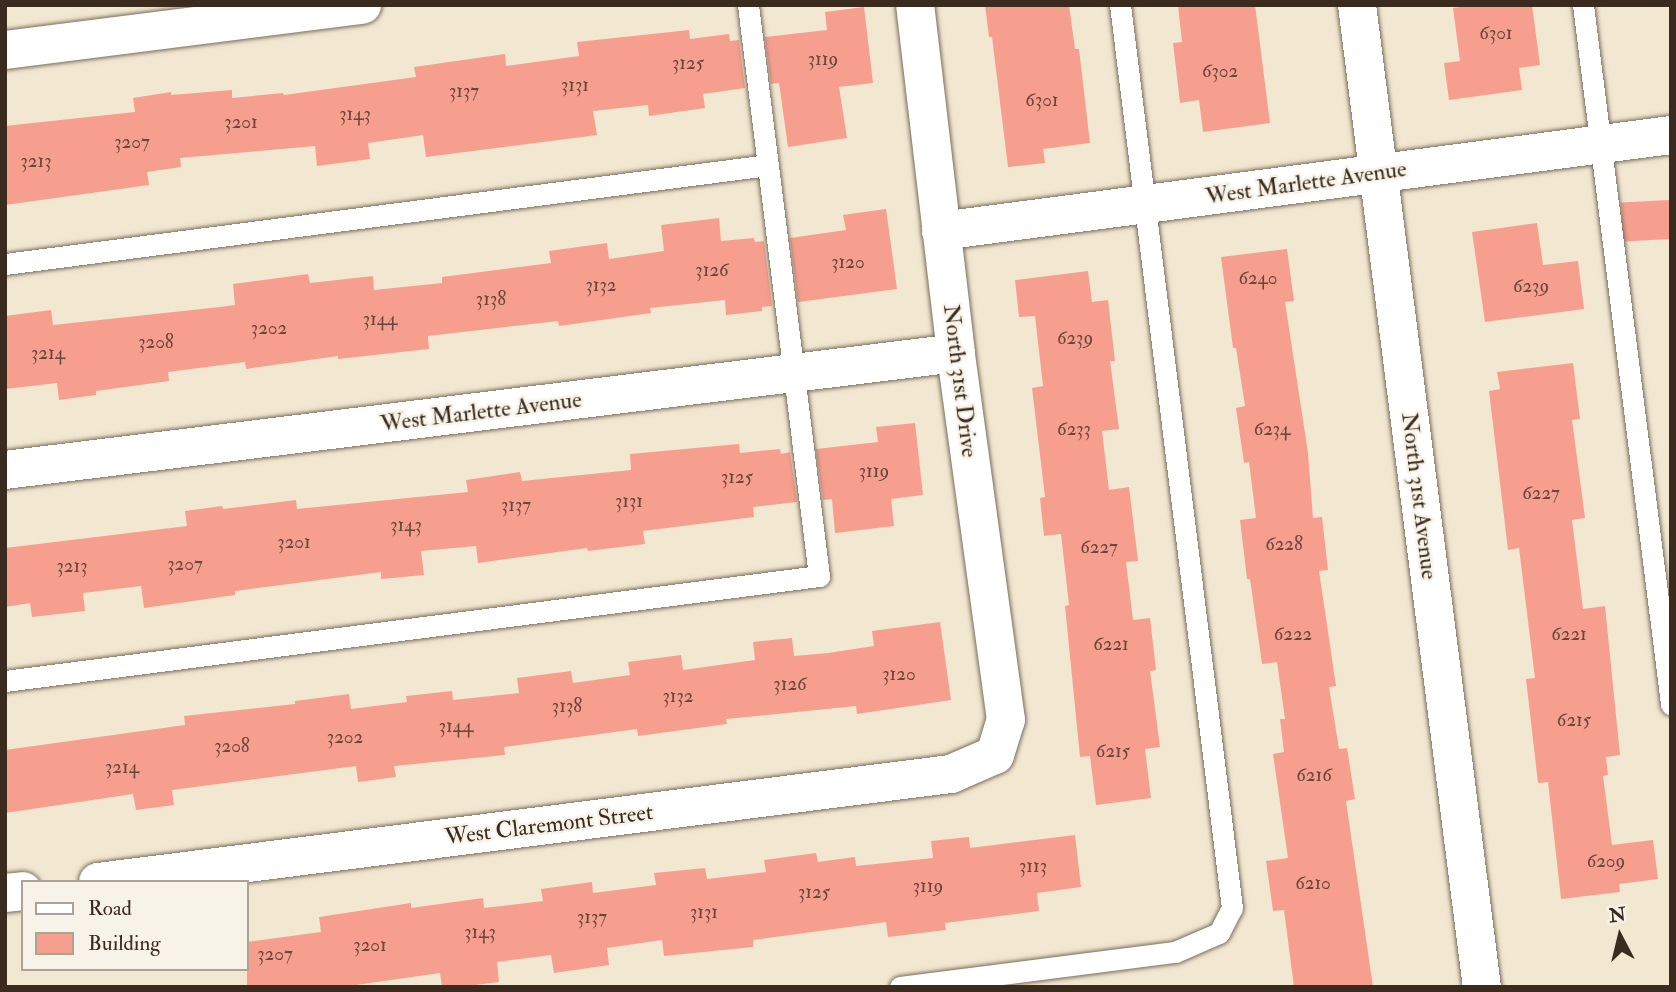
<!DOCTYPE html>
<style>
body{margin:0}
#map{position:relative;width:1676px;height:992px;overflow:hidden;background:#f2e8d1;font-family:"IM FELL Double Pica",serif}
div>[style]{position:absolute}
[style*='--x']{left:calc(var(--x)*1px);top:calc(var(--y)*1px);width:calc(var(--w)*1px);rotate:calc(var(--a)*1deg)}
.building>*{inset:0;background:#f69f8f;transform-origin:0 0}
.roads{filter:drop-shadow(0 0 2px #7b6c5d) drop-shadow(0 0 2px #7b6c5d)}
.service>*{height:21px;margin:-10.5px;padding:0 10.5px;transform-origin:10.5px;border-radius:10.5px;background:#fff}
.minor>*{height:38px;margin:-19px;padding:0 19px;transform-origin:19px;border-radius:19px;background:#fff}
.tertiary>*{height:38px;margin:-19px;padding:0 19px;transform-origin:19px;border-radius:19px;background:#fff}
span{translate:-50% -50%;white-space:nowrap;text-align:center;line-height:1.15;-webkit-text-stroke:5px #f7f3e8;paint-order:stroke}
.number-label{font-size:19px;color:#6a473a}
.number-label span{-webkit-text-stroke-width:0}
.street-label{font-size:23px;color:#3b2a1e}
.frame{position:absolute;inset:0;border:7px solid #3b2a1e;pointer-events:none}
.legend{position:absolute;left:21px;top:880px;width:228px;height:91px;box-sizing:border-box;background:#f7f3e8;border:2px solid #aca397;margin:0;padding:9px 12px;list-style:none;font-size:21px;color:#3b2a1e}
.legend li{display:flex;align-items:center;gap:14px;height:35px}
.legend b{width:35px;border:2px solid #aca397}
.north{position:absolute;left:1585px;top:901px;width:70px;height:70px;-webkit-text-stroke:5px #f7f3e8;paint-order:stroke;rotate:353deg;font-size:19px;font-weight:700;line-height:28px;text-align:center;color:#3b2a1e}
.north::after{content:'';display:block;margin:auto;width:24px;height:32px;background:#3b2a1e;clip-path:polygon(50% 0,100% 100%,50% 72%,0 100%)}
</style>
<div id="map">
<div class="building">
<div style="clip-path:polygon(985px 5px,1069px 5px,1075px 49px,1079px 49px,1090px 143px,1043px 149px,1045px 163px,1008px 167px,992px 37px,989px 37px)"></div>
<div style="clip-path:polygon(1178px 5px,1255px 5px,1270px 123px,1203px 132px,1199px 100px,1180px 103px,1173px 43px,1182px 42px)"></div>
<div style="clip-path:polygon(1476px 5px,1532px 5px,1540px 65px,1519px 68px,1522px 90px,1449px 100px,1444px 63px,1460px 61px,1453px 8px)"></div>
<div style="clip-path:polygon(864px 7px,873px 83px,839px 87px,847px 138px,788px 147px,779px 83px,771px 84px,765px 37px,827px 30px,825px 12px)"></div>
<div style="clip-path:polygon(689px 30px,690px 39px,729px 34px,730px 41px,739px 40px,745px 88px,703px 94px,705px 108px,649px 116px,648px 105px,593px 111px,597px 135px,426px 157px,423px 135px,368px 143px,370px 159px,317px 166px,315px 146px,180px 158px,181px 167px,147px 172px,149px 185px,5px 205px,5px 126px,135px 112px,133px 98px,171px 92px,171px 95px,232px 90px,232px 98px,283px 93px,284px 95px,416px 77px,414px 67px,505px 54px,506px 66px,579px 56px,577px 42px)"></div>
<div style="left:1669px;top:200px;width:39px;height:48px;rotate:87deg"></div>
<div style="clip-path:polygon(886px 209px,897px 289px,798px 302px,790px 238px,846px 230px,843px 215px)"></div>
<div style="clip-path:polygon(719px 218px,721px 241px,754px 238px,755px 242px,764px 241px,772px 306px,762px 307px,762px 311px,726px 315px,725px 300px,650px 308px,651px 313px,559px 326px,558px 321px,428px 336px,429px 349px,338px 359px,338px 356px,246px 369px,245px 362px,168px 372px,169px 381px,96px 391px,96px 395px,59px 400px,57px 383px,5px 389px,5px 316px,51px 310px,53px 325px,220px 307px,235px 305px,233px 284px,308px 274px,310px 283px,373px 276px,374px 290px,442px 283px,442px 277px,551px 263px,549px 251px,607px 243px,609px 259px,664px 251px,661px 225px)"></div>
<div style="clip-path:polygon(1537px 223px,1543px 265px,1578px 261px,1584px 309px,1485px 322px,1472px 232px)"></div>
<div style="clip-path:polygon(1287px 249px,1294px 301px,1285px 302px,1308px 453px,1313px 518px,1322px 517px,1328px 570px,1319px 571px,1336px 686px,1329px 687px,1339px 749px,1347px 748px,1355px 799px,1346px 801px,1373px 987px,1294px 987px,1284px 910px,1273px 911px,1266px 861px,1288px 858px,1273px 754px,1284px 752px,1280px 719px,1285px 719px,1277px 662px,1262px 664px,1250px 579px,1247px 579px,1240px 520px,1256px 518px,1249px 462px,1244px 463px,1236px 408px,1245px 406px,1236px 348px,1233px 348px,1221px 257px)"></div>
<div style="clip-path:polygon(1088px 271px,1092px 302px,1108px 300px,1115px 361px,1110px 361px,1119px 429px,1102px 431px,1109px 490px,1129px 487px,1138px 561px,1126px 562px,1133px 620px,1150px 618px,1156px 670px,1150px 671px,1160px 747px,1145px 749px,1151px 798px,1096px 805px,1090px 756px,1080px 757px,1065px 606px,1069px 605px,1061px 534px,1044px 536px,1040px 498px,1045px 497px,1032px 388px,1043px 386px,1035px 316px,1019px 317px,1015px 280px)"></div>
<div style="clip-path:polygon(1573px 363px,1580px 419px,1572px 420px,1585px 518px,1572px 520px,1583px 609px,1605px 606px,1620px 755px,1606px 757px,1608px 775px,1603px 776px,1612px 845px,1653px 840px,1658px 879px,1619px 884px,1620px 892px,1561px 899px,1548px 782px,1538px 783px,1526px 679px,1535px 678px,1519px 548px,1508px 550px,1489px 391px,1500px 389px,1497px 372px)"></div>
<div style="clip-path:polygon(915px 423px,923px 495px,891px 499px,894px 526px,835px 533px,832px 499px,823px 500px,816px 449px,878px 442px,876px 427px)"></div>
<div style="clip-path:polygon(739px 444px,740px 453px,780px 449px,781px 454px,790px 452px,797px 502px,753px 507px,754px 517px,643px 531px,645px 544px,588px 551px,587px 548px,478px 563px,476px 546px,421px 551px,424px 575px,381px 579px,381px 572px,235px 591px,235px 595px,144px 608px,141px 586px,83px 593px,85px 611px,32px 617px,30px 603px,5px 607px,5px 548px,187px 526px,185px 511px,222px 506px,223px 509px,296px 500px,297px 509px,468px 492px,466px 480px,520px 472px,522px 481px,631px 470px,630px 454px)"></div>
<div style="clip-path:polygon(940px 622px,951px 700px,857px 714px,856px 706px,726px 719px,727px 724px,638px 736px,637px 729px,504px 747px,505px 755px,394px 766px,396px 777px,358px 782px,356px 766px,172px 790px,174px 805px,136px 810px,133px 794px,5px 813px,5px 750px,185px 725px,184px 716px,295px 704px,295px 701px,349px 694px,351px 709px,407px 702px,406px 696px,452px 691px,453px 700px,519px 693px,517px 678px,571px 671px,573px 683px,630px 675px,628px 662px,681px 655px,683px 670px,755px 660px,753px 642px,792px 638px,794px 656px,828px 653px,874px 646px,872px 631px)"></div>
<div style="clip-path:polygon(1075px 835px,1081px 887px,1037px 893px,1039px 911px,945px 923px,946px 930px,888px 937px,886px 922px,753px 940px,753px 947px,664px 956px,662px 940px,607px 948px,609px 965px,554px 973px,551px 955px,497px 962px,499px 982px,459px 987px,442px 987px,440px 973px,342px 987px,247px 987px,247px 942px,321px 932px,319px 917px,411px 903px,411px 908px,483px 898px,484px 908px,543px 901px,541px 889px,592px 882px,593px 893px,656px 885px,654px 873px,705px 868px,707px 879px,766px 872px,764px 860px,816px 853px,818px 862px,855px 857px,856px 866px,933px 858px,931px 841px,969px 837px,970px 848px)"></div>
</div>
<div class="roads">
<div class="service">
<div style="--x:1583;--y:5;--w:705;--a:82.82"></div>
<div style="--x:5;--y:264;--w:769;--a:-7.39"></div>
<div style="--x:5;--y:681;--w:821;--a:-7.35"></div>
<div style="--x:819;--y:576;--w:575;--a:-97.09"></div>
<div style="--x:900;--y:987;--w:277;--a:-7.3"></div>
<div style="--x:1175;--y:952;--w:48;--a:-23.4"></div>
<div style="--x:1219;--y:933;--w:28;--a:-63"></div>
<div style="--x:1232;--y:908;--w:910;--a:-97.07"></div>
</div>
<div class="minor">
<div style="--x:5;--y:50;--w:360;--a:-7.2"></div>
<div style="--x:941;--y:231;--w:736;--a:-7.49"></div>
<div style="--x:5;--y:470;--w:958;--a:-7.01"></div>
<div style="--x:98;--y:882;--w:860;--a:-7.22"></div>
<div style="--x:951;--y:774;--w:48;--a:-23.4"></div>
<div style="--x:995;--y:755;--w:37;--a:-73"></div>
<div style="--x:1006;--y:720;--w:370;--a:-97.8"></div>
<div style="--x:956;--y:353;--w:350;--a:-96.7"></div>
<div style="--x:5;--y:893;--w:18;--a:-6"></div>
</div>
<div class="tertiary">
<div style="--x:1357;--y:5;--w:990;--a:82.75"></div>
</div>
</div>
<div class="number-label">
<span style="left:1496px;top:34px">6301</span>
<span style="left:823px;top:60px">3119</span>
<span style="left:688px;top:64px">3125</span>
<span style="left:1220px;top:72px">6302</span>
<span style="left:575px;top:86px">3131</span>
<span style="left:464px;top:92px">3137</span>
<span style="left:1042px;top:101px">6301</span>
<span style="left:355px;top:115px">3143</span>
<span style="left:241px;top:123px">3201</span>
<span style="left:132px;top:143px">3207</span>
<span style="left:36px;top:162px">3213</span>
<span style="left:848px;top:263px">3120</span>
<span style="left:712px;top:271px">3126</span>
<span style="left:1258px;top:279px">6240</span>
<span style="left:601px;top:286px">3132</span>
<span style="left:1531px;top:287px">6239</span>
<span style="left:491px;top:300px">3138</span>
<span style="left:380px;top:320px">3144</span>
<span style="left:269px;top:329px">3202</span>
<span style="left:1075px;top:339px">6239</span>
<span style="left:156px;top:343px">3208</span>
<span style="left:48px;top:354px">3214</span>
<span style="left:1074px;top:430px">6233</span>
<span style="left:1272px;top:430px">6234</span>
<span style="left:874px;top:472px">3119</span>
<span style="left:737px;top:478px">3125</span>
<span style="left:1541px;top:494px">6227</span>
<span style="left:629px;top:502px">3131</span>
<span style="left:516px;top:506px">3137</span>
<span style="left:406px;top:526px">3143</span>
<span style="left:294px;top:543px">3201</span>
<span style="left:1284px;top:545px">6228</span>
<span style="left:1099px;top:548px">6227</span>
<span style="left:185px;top:565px">3207</span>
<span style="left:72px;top:567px">3213</span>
<span style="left:1293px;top:635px">6222</span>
<span style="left:1569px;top:635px">6221</span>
<span style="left:1111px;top:645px">6221</span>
<span style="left:899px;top:675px">3120</span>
<span style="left:790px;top:685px">3126</span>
<span style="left:678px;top:697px">3132</span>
<span style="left:567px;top:707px">3138</span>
<span style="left:1574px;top:721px">6215</span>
<span style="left:456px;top:727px">3144</span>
<span style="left:345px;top:738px">3202</span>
<span style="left:232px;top:747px">3208</span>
<span style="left:1113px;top:752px">6215</span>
<span style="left:122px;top:768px">3214</span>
<span style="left:1314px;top:776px">6216</span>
<span style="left:1606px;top:862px">6209</span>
<span style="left:1033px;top:867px">3113</span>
<span style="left:1313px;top:884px">6210</span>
<span style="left:928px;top:887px">3119</span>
<span style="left:814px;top:893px">3125</span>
<span style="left:704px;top:913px">3131</span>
<span style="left:592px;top:918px">3137</span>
<span style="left:480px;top:933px">3143</span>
<span style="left:370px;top:946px">3201</span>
<span style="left:275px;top:955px">3207</span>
</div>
<div class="street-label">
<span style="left:1306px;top:183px;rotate:-8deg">West Marlette Avenue</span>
<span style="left:960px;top:381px;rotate:83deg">North 31st Drive</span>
<span style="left:481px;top:412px;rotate:-7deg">West Marlette Avenue</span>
<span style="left:1419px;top:496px;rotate:83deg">North 31st Avenue</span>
<span style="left:549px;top:825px;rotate:-7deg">West Claremont Street</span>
</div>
<div class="frame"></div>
<ul class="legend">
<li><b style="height:9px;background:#fff"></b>Road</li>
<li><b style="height:19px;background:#f69f8f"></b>Building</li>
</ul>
<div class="north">N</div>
</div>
